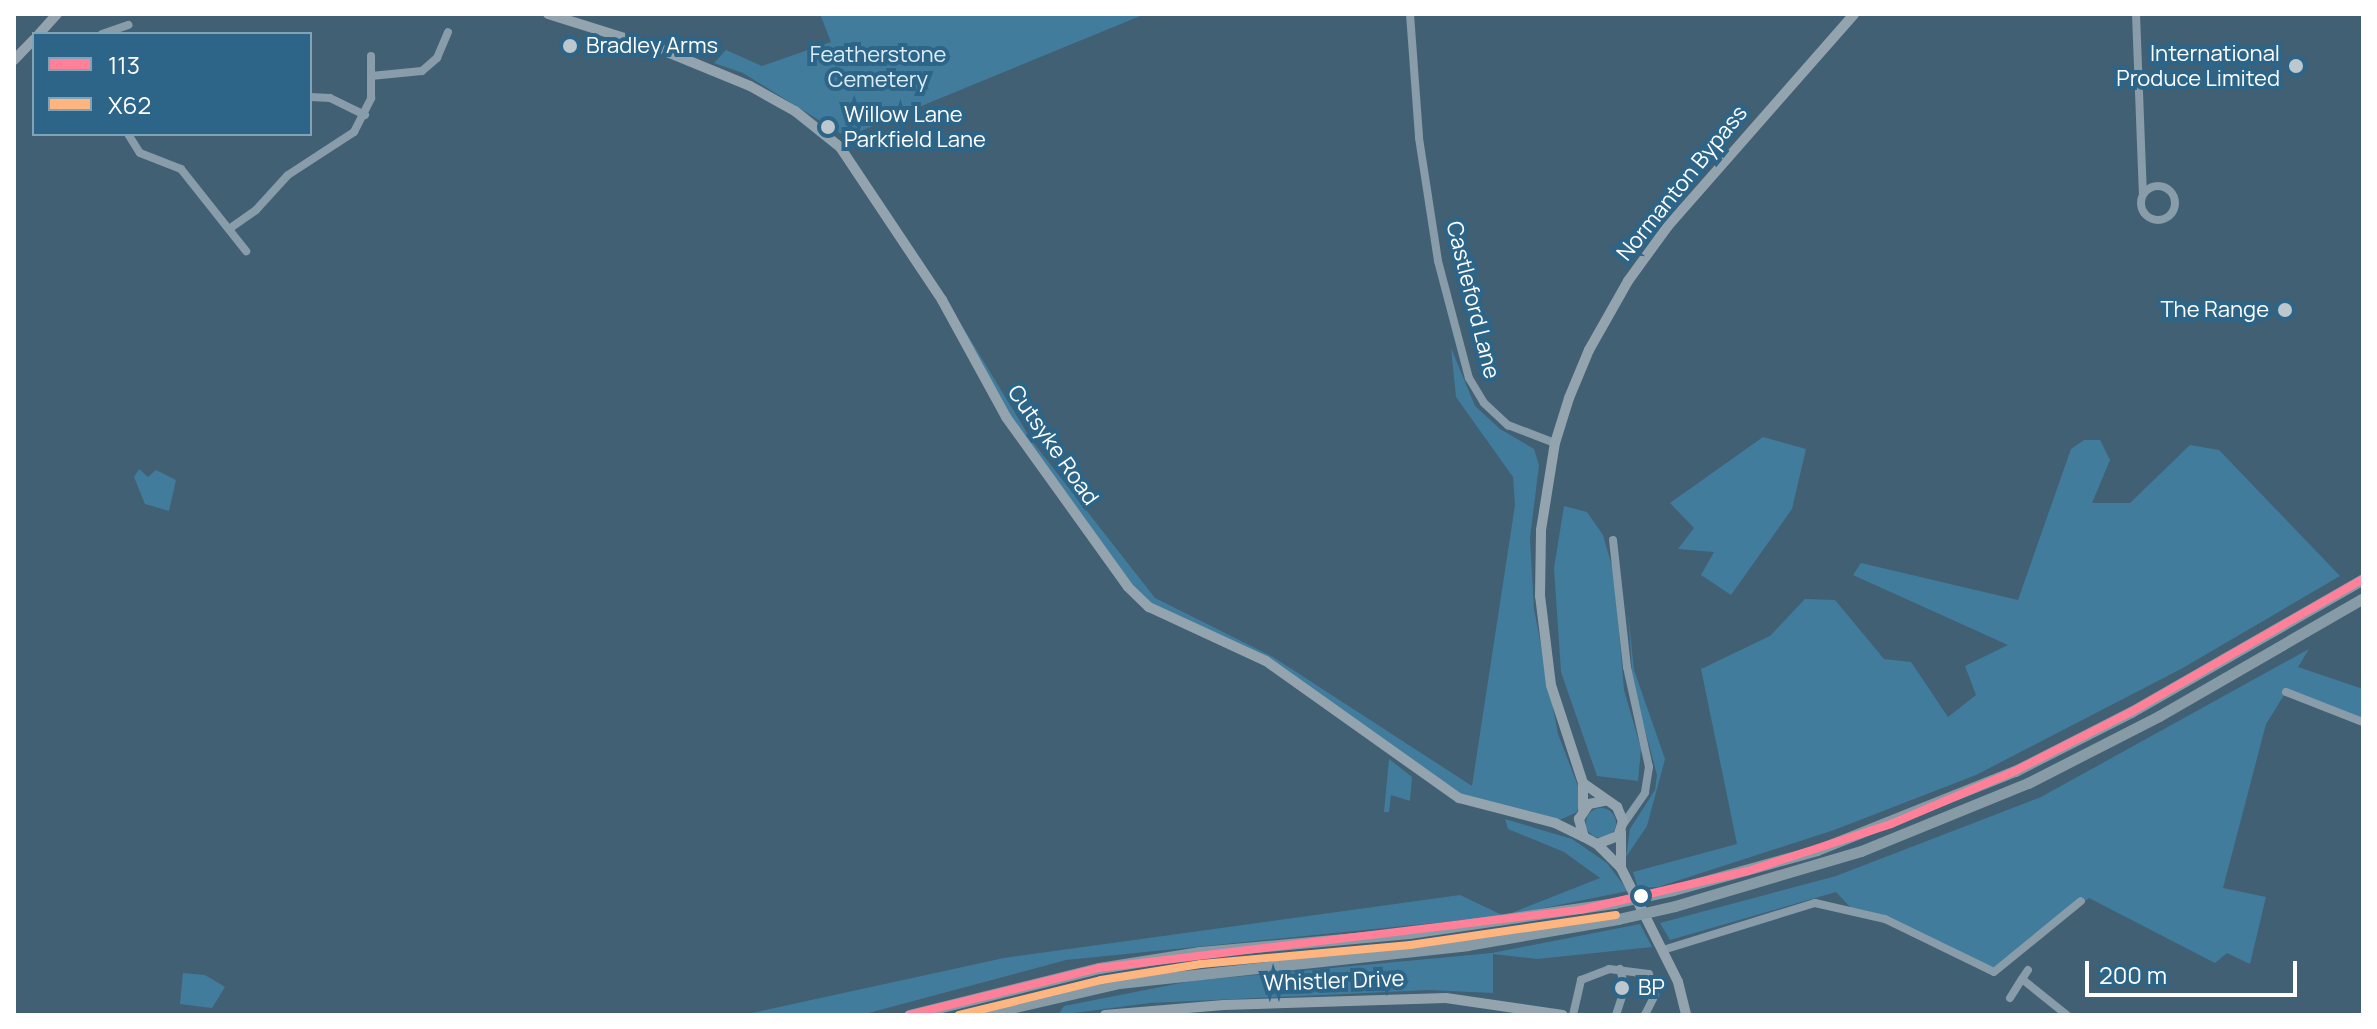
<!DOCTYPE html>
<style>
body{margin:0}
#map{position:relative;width:2377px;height:1029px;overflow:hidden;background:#416073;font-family:Manrope,sans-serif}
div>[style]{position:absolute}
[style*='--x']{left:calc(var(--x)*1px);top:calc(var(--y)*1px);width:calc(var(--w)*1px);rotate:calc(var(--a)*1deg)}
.green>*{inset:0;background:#417c9d}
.round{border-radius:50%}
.minor>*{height:8px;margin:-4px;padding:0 4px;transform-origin:4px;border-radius:4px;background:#889ca9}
.minor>.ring{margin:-4px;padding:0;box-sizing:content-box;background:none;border:8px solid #889ca9;border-radius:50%}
.major>*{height:10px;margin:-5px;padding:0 5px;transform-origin:5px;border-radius:5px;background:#93a4af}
.highway>*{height:11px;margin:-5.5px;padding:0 5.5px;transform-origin:5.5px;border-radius:5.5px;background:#879ba6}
.highway-bridge>*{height:11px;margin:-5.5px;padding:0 5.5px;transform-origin:5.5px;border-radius:5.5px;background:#879ba6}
.bus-1>*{height:8px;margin:-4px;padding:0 4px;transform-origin:4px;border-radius:4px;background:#ff8098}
.bus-2>*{height:8px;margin:-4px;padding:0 4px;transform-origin:4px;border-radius:4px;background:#ffb580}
.dots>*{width:22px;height:22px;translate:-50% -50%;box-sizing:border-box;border:4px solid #2c6588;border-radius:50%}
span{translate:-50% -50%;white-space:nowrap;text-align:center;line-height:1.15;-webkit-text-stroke:8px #2c6588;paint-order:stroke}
.poi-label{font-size:22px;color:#fff}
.left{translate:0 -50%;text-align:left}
.right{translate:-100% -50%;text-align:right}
.park-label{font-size:22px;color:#dcedf7}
.street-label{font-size:22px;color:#fff}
.frame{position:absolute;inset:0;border:16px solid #fff;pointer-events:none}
.legend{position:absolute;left:32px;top:32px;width:280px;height:104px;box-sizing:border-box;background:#2c6588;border:2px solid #80a3b8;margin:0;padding:10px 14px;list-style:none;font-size:24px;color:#fff}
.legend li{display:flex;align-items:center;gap:16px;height:40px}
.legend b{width:40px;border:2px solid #80a3b8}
.scale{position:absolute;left:2085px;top:961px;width:212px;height:36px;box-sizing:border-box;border:4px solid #fff;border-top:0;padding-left:10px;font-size:24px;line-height:28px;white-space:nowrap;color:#fff;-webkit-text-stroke:6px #2c6588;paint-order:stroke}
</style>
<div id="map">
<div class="green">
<div style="clip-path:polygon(820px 14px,1145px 14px,846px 137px,743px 73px,714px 63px,726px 50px,762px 66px,831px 42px)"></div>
<div style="clip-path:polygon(956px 316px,1032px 441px,1155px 598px,1273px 657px,1472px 786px,1515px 505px,1513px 477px,1456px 397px,1451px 348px,1475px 406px,1500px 429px,1534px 449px,1539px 465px,1530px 538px,1534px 609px,1558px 734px,1581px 794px,1577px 812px,1560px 820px,1459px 794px,1259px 655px,1140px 597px,1007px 413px)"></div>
<div style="clip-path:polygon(1763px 437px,1806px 449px,1792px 509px,1731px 595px,1701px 575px,1714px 552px,1678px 549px,1694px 528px,1670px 503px)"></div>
<div style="clip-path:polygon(2084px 440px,2100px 440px,2110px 460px,2092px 503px,2130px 503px,2190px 445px,2219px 450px,2340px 576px,2181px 669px,1976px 775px,1834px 830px,1658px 887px,1638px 888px,1633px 872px,1737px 844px,1701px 669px,1770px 636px,1805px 599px,1835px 600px,1884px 659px,1911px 662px,1948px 717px,1976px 695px,1965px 666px,2008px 645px,1853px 575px,1861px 563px,2018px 600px,2071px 449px)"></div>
<div style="clip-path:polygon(139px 469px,148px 477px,156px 470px,176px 480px,169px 511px,145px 504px,134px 477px)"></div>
<div style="clip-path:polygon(1564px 506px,1587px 512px,1603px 535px,1614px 573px,1624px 690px,1641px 749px,1638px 781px,1597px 776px,1561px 672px,1554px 568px)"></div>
<div style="clip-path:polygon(1628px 612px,1634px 670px,1665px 759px,1647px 826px,1626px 857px,1630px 829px,1655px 790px,1657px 775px,1633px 684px)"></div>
<div style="clip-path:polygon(2309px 649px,2298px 667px,2363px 689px,2363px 723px,2286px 692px,2266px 724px,2223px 888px,2266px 897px,2250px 964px,2227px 953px,2215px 963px,2089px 898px,1994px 971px,1852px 909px,1836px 892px,1670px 940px,1660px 923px,1836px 876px,2041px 797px)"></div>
<div style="clip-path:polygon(1389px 759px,1412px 777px,1410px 801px,1391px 795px,1389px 812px,1384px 812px)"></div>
<div class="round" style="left:1586px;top:808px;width:30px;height:30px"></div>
<div style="clip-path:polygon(1505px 819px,1572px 839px,1607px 863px,1628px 891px,1504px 916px,1066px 960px,861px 1015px,743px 1015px,1004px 958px,1460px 895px,1504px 916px,1600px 878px,1564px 852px,1508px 829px)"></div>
<div style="clip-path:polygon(1640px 924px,1652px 947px,1537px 959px,1493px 954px,1493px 993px,1429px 990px,1150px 1003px,1058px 1015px,1064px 1006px,1191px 981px,1492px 953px)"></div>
<div style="clip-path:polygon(183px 973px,205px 975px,225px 987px,212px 1008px,180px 1004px)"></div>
</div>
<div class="minor">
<div style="--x:1410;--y:14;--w:124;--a:85.8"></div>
<div style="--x:1419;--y:138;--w:124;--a:81.2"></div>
<div style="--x:1438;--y:261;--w:121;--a:75.2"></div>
<div style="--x:1469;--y:378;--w:29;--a:59"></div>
<div style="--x:1484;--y:403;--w:33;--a:43"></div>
<div style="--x:1508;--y:425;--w:50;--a:21"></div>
<div style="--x:2136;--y:14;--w:180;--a:87.8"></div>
<div style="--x:102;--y:34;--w:28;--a:-19"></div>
<div style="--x:371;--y:76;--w:51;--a:-5.6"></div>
<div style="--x:422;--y:71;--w:20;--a:-41"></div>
<div style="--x:437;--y:58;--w:28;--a:-67"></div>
<div style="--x:310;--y:97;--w:20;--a:3"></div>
<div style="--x:330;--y:98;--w:39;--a:26"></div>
<div style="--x:128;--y:134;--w:22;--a:58"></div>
<div style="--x:140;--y:153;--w:44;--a:21.3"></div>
<div style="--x:181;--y:169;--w:105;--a:51.6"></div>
<div class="ring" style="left:2141px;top:186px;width:26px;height:26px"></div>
<div style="--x:229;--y:229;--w:33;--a:-35"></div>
<div style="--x:256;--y:210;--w:47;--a:-47.6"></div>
<div style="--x:288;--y:175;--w:79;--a:-33.1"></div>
<div style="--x:354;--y:132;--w:38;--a:-63"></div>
<div style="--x:371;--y:98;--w:42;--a:-90"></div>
<div style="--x:1613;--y:540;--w:128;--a:83.7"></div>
<div style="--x:1627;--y:667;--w:102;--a:77.6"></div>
<div style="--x:1649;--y:767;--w:26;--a:99"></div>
<div style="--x:1645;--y:793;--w:38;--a:125"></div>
<div style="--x:2286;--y:692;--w:83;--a:21.3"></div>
<div style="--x:1663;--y:950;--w:159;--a:-17.2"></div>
<div style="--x:1815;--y:903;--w:72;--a:12.9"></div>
<div style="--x:1885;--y:919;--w:121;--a:25.9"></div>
<div style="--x:1994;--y:972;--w:112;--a:-39.2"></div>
<div style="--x:2028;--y:970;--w:11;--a:124"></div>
<div style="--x:2022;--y:979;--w:58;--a:38.7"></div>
<div style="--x:2010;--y:998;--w:22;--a:-58"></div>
<div style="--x:1573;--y:1015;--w:36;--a:-77"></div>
<div style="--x:1581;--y:980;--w:30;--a:-21"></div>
<div style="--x:1609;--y:969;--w:40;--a:7.1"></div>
<div style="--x:1649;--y:974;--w:22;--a:74"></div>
<div style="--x:1655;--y:995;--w:22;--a:117"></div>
<div style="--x:1616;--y:1015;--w:29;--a:-72"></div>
<div style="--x:1625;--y:987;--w:19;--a:-106"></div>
</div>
<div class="major">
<div style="--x:548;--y:14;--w:117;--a:17.4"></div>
<div style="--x:660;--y:49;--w:97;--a:22.3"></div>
<div style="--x:750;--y:86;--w:51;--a:29.1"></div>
<div style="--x:795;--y:111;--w:58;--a:38.7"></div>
<div style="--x:840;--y:147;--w:184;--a:56.3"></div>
<div style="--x:942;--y:300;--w:133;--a:61.3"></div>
<div style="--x:1006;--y:417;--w:209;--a:54.3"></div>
<div style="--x:1128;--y:587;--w:29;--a:44"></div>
<div style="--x:1149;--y:607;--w:129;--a:24.8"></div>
<div style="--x:1266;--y:661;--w:237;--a:35.4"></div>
<div style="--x:1459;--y:798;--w:99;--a:14.6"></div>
<div style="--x:1555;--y:823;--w:32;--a:26"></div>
<div style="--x:39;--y:34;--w:27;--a:-48"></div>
<div style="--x:14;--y:60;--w:29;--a:-46"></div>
<div style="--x:1583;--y:783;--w:42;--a:35.2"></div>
<div style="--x:1617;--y:807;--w:15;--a:67"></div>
<div style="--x:1623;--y:821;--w:16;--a:108"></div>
<div style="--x:1618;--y:836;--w:22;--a:159"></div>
<div style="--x:1597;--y:844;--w:15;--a:-152"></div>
<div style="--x:1584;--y:837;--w:19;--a:-106"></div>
<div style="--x:1579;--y:819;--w:18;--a:-56"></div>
<div style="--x:1589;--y:804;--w:16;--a:-11"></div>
<div style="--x:1583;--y:809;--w:26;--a:-90"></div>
<div style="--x:1583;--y:783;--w:103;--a:-108.1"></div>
<div style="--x:1551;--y:685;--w:90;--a:-97"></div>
<div style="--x:1540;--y:596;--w:66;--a:-89.1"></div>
<div style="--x:1541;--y:530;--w:88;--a:-80.9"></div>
<div style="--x:1555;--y:443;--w:47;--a:-72.7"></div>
<div style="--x:1569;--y:398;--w:52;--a:-67.4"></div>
<div style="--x:1589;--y:350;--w:79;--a:-60.5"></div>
<div style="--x:1628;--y:281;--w:68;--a:-54"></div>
<div style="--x:1668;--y:226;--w:282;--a:-48.7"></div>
<div style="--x:1621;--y:832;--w:36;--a:90"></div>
<div style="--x:1597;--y:844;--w:34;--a:45"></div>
<div style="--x:1621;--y:868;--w:127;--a:63.4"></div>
<div style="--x:1678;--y:982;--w:34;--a:76"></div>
<div style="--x:1105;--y:1015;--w:119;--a:-4.8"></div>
<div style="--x:1224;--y:1005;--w:222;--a:-1.8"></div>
<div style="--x:1446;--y:998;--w:118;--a:8.3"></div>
</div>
<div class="highway">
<div style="--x:1673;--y:890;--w:149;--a:-15.5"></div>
<div style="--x:1817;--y:850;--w:213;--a:-21.8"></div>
<div style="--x:2015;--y:771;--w:130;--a:-27"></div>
<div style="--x:2131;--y:712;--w:267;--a:-29.8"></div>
<div style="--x:1675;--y:906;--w:194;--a:-16.5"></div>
<div style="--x:1861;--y:851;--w:180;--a:-22.2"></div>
<div style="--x:2028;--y:783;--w:147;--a:-27.1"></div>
<div style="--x:2159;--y:716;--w:236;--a:-30"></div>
<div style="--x:909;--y:1015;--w:196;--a:-13.9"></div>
<div style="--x:1099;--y:968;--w:102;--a:-9"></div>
<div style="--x:1200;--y:952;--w:210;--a:-5.2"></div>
<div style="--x:1409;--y:933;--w:207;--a:-8.3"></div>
<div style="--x:980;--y:1015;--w:143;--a:-13"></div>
<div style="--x:1119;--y:983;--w:350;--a:-6.2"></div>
<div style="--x:1467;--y:945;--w:153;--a:-9.8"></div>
</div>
<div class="highway-bridge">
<div style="--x:1614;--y:903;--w:60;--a:-12.4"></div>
<div style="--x:1618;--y:919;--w:58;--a:-12.8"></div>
</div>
<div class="bus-1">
<div style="--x:909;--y:1015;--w:196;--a:-13.9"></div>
<div style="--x:1099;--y:968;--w:484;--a:-6.9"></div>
<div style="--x:1580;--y:910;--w:172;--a:-13.1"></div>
<div style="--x:1748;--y:871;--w:151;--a:-18.2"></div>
<div style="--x:1891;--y:824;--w:135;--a:-23.1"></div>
<div style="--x:2015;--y:771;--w:130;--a:-27"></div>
<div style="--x:2131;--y:712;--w:267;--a:-29.8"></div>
</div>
<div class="bus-2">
<div style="--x:959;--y:1015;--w:146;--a:-13.8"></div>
<div style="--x:1101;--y:980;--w:101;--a:-9.1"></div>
<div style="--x:1201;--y:964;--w:210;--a:-5.2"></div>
<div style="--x:1410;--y:945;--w:208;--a:-8.3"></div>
</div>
<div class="dots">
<div style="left:570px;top:46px;background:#bcc7ce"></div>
<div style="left:2296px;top:66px;background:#bcc7ce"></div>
<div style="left:828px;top:127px;background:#bcc7ce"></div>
<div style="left:2285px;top:310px;background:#bcc7ce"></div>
<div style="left:1641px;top:896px;background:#fff"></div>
<div style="left:1622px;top:988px;background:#bcc7ce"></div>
</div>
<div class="poi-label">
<span class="left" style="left:586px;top:46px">Bradley Arms</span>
<span class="right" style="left:2280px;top:66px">International<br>Produce Limited</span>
<span class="left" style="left:844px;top:127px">Willow Lane<br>Parkfield Lane</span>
<span class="right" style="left:2269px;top:310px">The Range</span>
<span class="left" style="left:1638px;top:988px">BP</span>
</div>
<div class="park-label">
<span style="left:878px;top:67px">Featherstone<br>Cemetery</span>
</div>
<div class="street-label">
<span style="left:1682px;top:183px;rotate:-51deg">Normanton Bypass</span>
<span style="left:1473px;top:300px;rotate:76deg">Castleford Lane</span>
<span style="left:1053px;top:445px;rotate:55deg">Cutsyke Road</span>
<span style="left:1334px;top:981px;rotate:-2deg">Whistler Drive</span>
</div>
<div class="frame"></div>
<ul class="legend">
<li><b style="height:10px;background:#ff8098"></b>113</li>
<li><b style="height:10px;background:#ffb580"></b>X62</li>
</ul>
<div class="scale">200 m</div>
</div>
